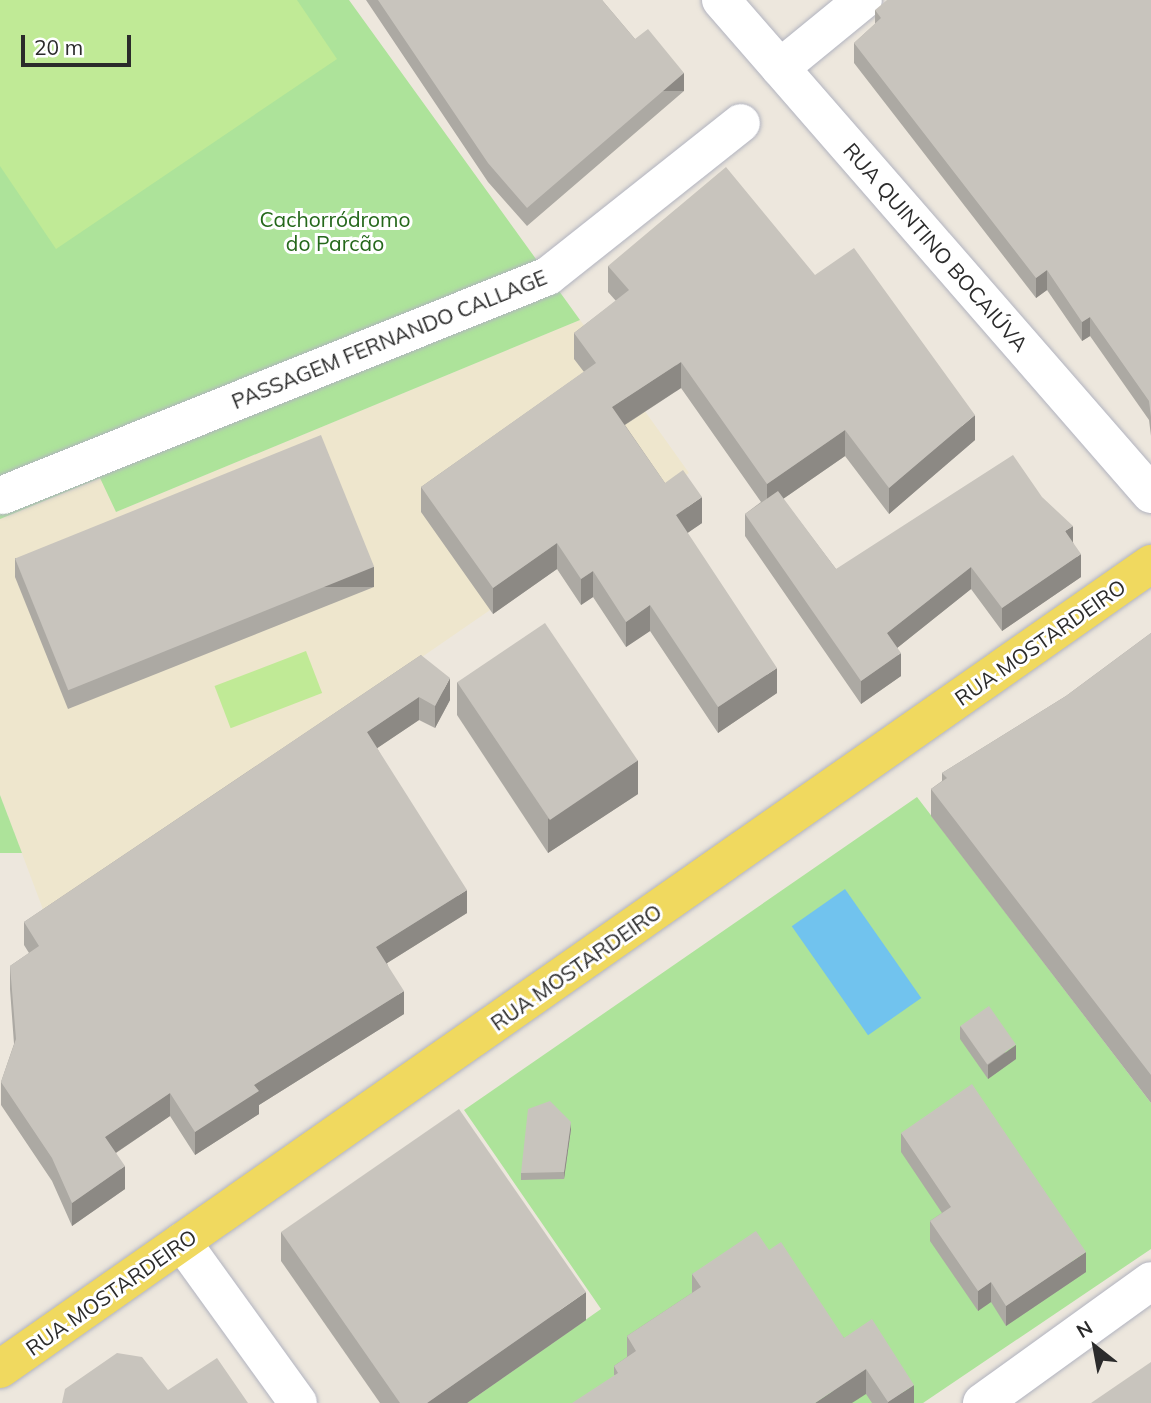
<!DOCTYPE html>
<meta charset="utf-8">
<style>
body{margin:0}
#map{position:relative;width:1151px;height:1403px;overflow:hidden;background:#ede7dd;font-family:Mulish,sans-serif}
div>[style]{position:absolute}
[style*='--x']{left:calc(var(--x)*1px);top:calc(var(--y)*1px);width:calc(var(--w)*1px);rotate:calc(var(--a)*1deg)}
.education>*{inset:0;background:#eee6cd}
.green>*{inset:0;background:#ade39a}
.pitch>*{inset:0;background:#c0ea96;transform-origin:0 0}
.water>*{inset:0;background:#71c3ee;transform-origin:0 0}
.roads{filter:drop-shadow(0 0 2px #b1b3bf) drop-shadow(0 0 2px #b1b3bf)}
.minor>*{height:38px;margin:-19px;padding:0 19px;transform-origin:19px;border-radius:19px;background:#fff}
.major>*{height:38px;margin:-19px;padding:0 19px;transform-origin:19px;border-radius:19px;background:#f0d95f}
.wall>*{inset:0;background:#aca9a3}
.shaded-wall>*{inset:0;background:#8c8984;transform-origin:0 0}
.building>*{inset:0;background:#c8c4bd;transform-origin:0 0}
span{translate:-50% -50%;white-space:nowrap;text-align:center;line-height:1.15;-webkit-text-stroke:6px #fff;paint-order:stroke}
.park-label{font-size:21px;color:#25681b}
.street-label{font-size:21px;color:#2b2b2b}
.north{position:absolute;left:1060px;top:1312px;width:70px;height:70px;-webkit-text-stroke:5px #fff;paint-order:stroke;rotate:329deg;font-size:19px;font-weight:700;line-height:28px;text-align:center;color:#2b2b2b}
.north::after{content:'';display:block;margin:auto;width:24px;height:32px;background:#2b2b2b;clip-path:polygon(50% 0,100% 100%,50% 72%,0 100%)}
.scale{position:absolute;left:21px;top:35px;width:110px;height:32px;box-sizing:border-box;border:4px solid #2b2b2b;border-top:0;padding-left:9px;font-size:21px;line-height:24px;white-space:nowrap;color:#2b2b2b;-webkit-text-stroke:5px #fff;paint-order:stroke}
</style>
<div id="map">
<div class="education">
<div style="clip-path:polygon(580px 320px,689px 473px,155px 841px,53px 936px,0 795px,0 519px,101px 477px,116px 512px)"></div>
</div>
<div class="green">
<div style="clip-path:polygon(0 0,349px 0,580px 320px,116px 512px,100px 478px,0 519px)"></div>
<div style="clip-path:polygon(0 795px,22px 853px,0 853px)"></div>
<div style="clip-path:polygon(917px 797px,1151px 1103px,1151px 1249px,923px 1403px,467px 1403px,601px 1309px,464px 1110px)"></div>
</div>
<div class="pitch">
<div style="clip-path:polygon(0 0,297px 0,337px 59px,56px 249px,0 166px)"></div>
<div style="left:306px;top:651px;width:45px;height:98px;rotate:69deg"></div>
</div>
<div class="water">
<div style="left:845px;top:889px;width:133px;height:65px;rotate:55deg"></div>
</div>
<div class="roads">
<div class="minor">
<div style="--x:721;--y:0;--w:655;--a:48.96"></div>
<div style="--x:780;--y:68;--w:107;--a:-39.3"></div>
<div style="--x:3;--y:495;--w:587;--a:-21.89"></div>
<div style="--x:548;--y:276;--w:246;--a:-38.4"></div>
<div style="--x:182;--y:1242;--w:198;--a:54.2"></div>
<div style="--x:982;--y:1403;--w:208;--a:-35.8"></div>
</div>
<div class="major">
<div style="--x:0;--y:1369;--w:1405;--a:-34.97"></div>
</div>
</div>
<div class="wall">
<div style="clip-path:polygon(366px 0,602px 0,635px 39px,684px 91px,527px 226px,488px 182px)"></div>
<div style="clip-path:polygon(1151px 0,1151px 436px,1149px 420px,1090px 336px,1082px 341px,1047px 290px,1036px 298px,854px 63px,854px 43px,875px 24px,875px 10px)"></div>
<div style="clip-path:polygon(608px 266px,815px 275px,975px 440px,889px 514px,845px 456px,783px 499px,836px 569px,1073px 542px,1081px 577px,1002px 631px,971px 589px,897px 648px,901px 676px,861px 704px,745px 536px,745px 514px,761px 502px,681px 388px,625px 425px,665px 483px,702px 523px,687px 533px,777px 693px,718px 733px,650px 631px,626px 647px,593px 597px,581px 605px,557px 569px,493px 614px,421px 512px,421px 487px,584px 372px,574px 359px,574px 333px,616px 301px,608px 292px)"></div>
<div style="clip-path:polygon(15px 558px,374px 587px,68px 709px,15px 577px)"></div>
<div style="clip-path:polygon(1151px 633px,1151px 1103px,931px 816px,931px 789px,942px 781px,942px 773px,1066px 696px)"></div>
<div style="clip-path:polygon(421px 655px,450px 700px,435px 728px,419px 720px,377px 748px,467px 913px,387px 963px,404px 1014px,259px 1105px,259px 1114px,195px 1155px,170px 1116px,116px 1153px,125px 1189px,72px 1226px,52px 1181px,1px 1105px,1px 1082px,14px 1044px,10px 989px,10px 966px,29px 953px,24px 945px,24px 922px)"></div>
<div style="clip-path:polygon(457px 682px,638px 794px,548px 853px,457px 715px)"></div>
<div style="clip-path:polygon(960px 1026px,1016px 1059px,988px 1079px,960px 1039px)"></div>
<div style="clip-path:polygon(571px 1129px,564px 1179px,521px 1180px,521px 1173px)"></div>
<div style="clip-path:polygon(901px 1133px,1086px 1272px,1006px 1326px,991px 1302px,978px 1311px,930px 1241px,930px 1221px,942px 1213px,901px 1152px)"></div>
<div style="clip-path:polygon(281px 1232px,586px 1320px,467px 1403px,380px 1403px,281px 1261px)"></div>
<div style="clip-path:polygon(769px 1250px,844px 1338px,914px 1403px,872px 1403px,866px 1394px,614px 1375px,614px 1366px,627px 1357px,627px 1336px,692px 1293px,692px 1274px)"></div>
</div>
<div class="shaded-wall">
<div style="left:684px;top:73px;width:18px;height:207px;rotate:90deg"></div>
<div style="clip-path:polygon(1047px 270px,1047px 290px,1036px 298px,1036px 278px)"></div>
<div style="clip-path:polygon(1090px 317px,1090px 336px,1082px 341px,1082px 322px)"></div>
<div style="clip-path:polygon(681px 362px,681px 388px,612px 433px,612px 407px)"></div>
<div style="clip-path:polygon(975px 415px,975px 440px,889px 514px,889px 488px)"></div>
<div style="clip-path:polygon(845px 430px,845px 456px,767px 510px,767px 484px)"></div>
<div style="clip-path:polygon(702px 497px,702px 523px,676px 541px,676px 515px)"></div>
<div style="clip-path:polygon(1073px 526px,1073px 549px,1065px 531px)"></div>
<div style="clip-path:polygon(557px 543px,557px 569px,493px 614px,493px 588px)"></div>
<div style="clip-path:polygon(1081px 554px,1081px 577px,1002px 631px,1002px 608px)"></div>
<div style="left:374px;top:567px;width:20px;height:330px;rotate:90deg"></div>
<div style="clip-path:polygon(971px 567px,971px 589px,887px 656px,887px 633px)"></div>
<div style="clip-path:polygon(593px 571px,593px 597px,581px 605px,581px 579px)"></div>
<div style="clip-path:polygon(650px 605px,650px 631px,626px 647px,626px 622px)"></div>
<div style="clip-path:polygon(901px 653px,901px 676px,861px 704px,861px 681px)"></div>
<div style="clip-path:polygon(777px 668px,777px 693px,718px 733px,718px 707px)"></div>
<div style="clip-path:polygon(450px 678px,450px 700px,435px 728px,435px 706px)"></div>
<div style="clip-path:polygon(419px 697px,419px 720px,367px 755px,367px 732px)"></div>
<div style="clip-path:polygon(638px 760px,638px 794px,548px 853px,548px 819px)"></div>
<div style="clip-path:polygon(467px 890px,467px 913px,376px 970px,376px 947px)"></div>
<div style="clip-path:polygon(404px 991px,404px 1014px,259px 1105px,259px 1114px,195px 1155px,195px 1132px,254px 1085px)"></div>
<div style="clip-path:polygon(1016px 1045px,1016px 1059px,988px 1079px,988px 1065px)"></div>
<div style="clip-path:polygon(170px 1093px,170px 1116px,105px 1160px,105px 1137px)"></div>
<div style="clip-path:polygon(571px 1122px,571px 1129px,564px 1179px,564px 1172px)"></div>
<div style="clip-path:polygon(125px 1166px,125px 1189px,72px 1226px,72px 1203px)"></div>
<div style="clip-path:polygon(1086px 1252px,1086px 1272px,1006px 1326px,1006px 1306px)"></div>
<div style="clip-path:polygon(991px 1282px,991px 1302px,978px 1311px,978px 1291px)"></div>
<div style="clip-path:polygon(586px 1292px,586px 1320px,467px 1403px,427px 1403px)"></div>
<div style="clip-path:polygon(866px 1369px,866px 1394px,852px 1403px,815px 1403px)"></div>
<div style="clip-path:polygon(914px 1385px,914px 1403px,888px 1403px,888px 1402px)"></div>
</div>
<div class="building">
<div style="clip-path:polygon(378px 0,602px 0,635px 39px,648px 29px,684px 73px,527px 208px,488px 163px)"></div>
<div style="clip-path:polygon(887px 0,1151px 0,1151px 417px,1149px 401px,1090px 317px,1082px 322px,1047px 270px,1036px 278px,854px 43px,881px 18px,875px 10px)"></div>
<div style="clip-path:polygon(726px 167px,815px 275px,854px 248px,975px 415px,889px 488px,845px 430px,767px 484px,681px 362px,612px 407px,665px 483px,683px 470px,702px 497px,676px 515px,777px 668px,718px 707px,650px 605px,626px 622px,593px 571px,581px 579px,557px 543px,493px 588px,421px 487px,596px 363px,574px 333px,629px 290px,608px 266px)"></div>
<div style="left:321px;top:435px;width:142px;height:330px;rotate:68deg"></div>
<div style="clip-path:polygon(1013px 455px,1042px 497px,1073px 526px,1065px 531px,1081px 554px,1002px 608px,971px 567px,887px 633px,901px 653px,861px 681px,745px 514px,778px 491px,836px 569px)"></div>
<div style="left:545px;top:623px;width:166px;height:106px;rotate:56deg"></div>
<div style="clip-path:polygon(1151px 633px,1151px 1075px,931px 789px,947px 778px,942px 773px,1066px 696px)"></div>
<div style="clip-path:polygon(421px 655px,450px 678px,435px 706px,419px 697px,367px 732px,467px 890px,376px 947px,404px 991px,254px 1085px,259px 1091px,195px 1132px,170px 1093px,105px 1137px,125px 1166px,72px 1203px,52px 1158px,1px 1082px,16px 1039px,10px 966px,39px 946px,24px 922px)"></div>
<div style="left:989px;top:1006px;width:47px;height:35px;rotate:55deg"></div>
<div style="clip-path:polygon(972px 1084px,1086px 1252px,1006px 1306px,991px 1282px,978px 1291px,930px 1221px,951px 1207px,901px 1133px)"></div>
<div style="clip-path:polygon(550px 1101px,571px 1122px,564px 1172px,521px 1173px,528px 1109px)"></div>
<div style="clip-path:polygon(459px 1109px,586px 1292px,427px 1403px,400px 1403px,281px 1232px)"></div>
<div style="clip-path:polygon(756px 1231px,769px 1250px,781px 1242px,844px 1338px,872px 1319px,914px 1385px,888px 1402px,866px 1369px,815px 1403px,572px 1403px,618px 1373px,614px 1366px,636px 1351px,627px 1336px,701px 1287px,692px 1274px)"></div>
<div style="clip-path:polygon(117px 1353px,142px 1357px,168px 1390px,217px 1358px,248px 1403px,62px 1403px,65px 1389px)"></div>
<div style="clip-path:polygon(1151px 1362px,1151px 1403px,1091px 1403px)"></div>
</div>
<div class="park-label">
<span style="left:335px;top:231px">Cachorródromo<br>do Parcão</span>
</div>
<div class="street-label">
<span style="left:936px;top:247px;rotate:49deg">RUA QUINTINO BOCAIÚVA</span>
<span style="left:389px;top:339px;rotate:-22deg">PASSAGEM FERNANDO CALLAGE</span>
<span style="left:1040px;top:642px;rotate:-35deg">RUA MOSTARDEIRO</span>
<span style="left:576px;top:967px;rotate:-35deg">RUA MOSTARDEIRO</span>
<span style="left:111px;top:1292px;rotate:-35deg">RUA MOSTARDEIRO</span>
</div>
<div class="north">N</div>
<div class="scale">20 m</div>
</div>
